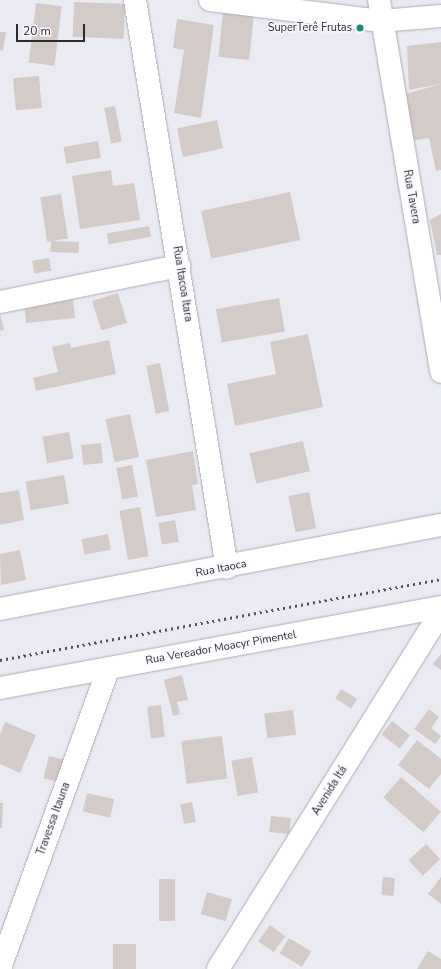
<!DOCTYPE html>
<meta charset="utf-8">
<style>
body{margin:0}
#map{position:relative;width:441px;height:969px;overflow:hidden;background:#eaebf2;font-family:"Nunito Sans",sans-serif}
div>[style]{position:absolute}
[style*='--x']{left:calc(var(--x)*1px);top:calc(var(--y)*1px);width:calc(var(--w)*1px);rotate:calc(var(--a)*1deg)}
.building>*{inset:0;background:#d3cbc8;transform-origin:0 0}
.roads{filter:drop-shadow(0 0 1px #acadb4) drop-shadow(0 0 1px #acadb4)}
.minor>*{height:22px;margin:-11px;padding:0 11px;transform-origin:11px;border-radius:11px;background:#fff}
.major>*{height:22px;margin:-11px;padding:0 11px;transform-origin:11px;border-radius:11px;background:#fff}
.rail>*{height:3px;margin-top:-1.5px;transform-origin:0;background:repeating-linear-gradient(90deg,#515155 0 2px,transparent 0 6px)}
.dots>*{width:11px;height:11px;translate:-50% -50%;box-sizing:border-box;border:2px solid #f8f8fe;border-radius:50%}
span{translate:-50% -50%;white-space:nowrap;text-align:center;line-height:1.15;-webkit-text-stroke:3px #f8f8fe;paint-order:stroke}
.poi-label{font-size:11px;color:#2c2c2f}
.right{translate:-100% -50%;text-align:right}
.street-label{font-size:11px;color:#2c2c2f}
.scale{position:absolute;left:16px;top:24px;width:69px;height:18px;box-sizing:border-box;border:2px solid #2c2c2f;border-top:0;padding-left:5px;font-size:12px;line-height:14px;white-space:nowrap;color:#2c2c2f;-webkit-text-stroke:3px #f8f8fe;paint-order:stroke}
</style>
<div id="map">
<div class="building">
<div style="left:74px;top:2px;width:51px;height:35px;rotate:2deg"></div>
<div style="left:36px;top:3px;width:26px;height:60px;rotate:7deg"></div>
<div style="left:223px;top:12px;width:31px;height:45px;rotate:6deg"></div>
<div style="clip-path:polygon(177px 19px,214px 25px,201px 118px,174px 113px,184px 50px,173px 48px)"></div>
<div style="clip-path:polygon(0 32px,6px 32px,3px 51px,0 50px)"></div>
<div style="clip-path:polygon(441px 42px,441px 84px,409px 90px,407px 46px)"></div>
<div style="left:39px;top:76px;width:32px;height:26px;rotate:85deg"></div>
<div style="clip-path:polygon(441px 84px,441px 170px,436px 171px,429px 138px,411px 141px,402px 95px)"></div>
<div style="left:115px;top:106px;width:36px;height:11px;rotate:79deg"></div>
<div style="left:217px;top:120px;width:29px;height:41px;rotate:78deg"></div>
<div style="left:98px;top:141px;width:17px;height:35px;rotate:80deg"></div>
<div style="clip-path:polygon(111px 170px,113px 186px,134px 183px,140px 220px,80px 229px,72px 176px)"></div>
<div style="left:290px;top:192px;width:49px;height:91px;rotate:78deg"></div>
<div style="left:61px;top:194px;width:45px;height:21px;rotate:81deg"></div>
<div style="clip-path:polygon(441px 214px,441px 255px,437px 255px,430px 220px)"></div>
<div style="left:149px;top:226px;width:11px;height:43px;rotate:80deg"></div>
<div style="left:51px;top:241px;width:28px;height:11px;rotate:2deg"></div>
<div style="left:49px;top:258px;width:13px;height:17px;rotate:81deg"></div>
<div style="left:118px;top:293px;width:31px;height:27px;rotate:73deg"></div>
<div style="left:279px;top:298px;width:34px;height:64px;rotate:80deg"></div>
<div style="left:73px;top:299px;width:19px;height:49px;rotate:84deg"></div>
<div style="clip-path:polygon(0 314px,4px 330px,0 331px)"></div>
<div style="clip-path:polygon(308px 334px,323px 407px,235px 426px,227px 384px,276px 374px,270px 342px)"></div>
<div style="clip-path:polygon(109px 340px,116px 374px,36px 391px,33px 378px,58px 372px,52px 347px,70px 343px,71px 348px)"></div>
<div style="left:160px;top:363px;width:49px;height:14px;rotate:79deg"></div>
<div style="left:130px;top:414px;width:44px;height:25px;rotate:78deg"></div>
<div style="left:69px;top:432px;width:27px;height:27px;rotate:80deg"></div>
<div style="left:303px;top:441px;width:31px;height:55px;rotate:77deg"></div>
<div style="left:101px;top:443px;width:20px;height:20px;rotate:84deg"></div>
<div style="clip-path:polygon(193px 451px,198px 484px,192px 485px,196px 510px,156px 517px,146px 460px)"></div>
<div style="left:132px;top:465px;width:32px;height:16px;rotate:79deg"></div>
<div style="left:64px;top:475px;width:29px;height:39px;rotate:80deg"></div>
<div style="clip-path:polygon(19px 490px,24px 520px,0 525px,0 493px)"></div>
<div style="left:309px;top:492px;width:37px;height:21px;rotate:79deg"></div>
<div style="left:140px;top:507px;width:50px;height:21px;rotate:80deg"></div>
<div style="left:175px;top:520px;width:22px;height:17px;rotate:80deg"></div>
<div style="left:108px;top:534px;width:16px;height:27px;rotate:79deg"></div>
<div style="clip-path:polygon(20px 550px,26px 580px,1px 585px,0 554px)"></div>
<div style="clip-path:polygon(441px 654px,441px 670px,433px 664px)"></div>
<div style="clip-path:polygon(182px 675px,188px 700px,177px 702px,180px 714px,173px 716px,164px 680px)"></div>
<div style="left:341px;top:689px;width:19px;height:11px;rotate:32deg"></div>
<div style="left:161px;top:705px;width:32px;height:14px;rotate:83deg"></div>
<div style="clip-path:polygon(429px 709px,439px 717px,431px 728px,441px 736px,435px 744px,414px 729px)"></div>
<div style="left:293px;top:710px;width:25px;height:29px;rotate:83deg"></div>
<div style="left:392px;top:721px;width:23px;height:17px;rotate:38deg"></div>
<div style="clip-path:polygon(5px 722px,36px 735px,20px 773px,0 764px,0 735px)"></div>
<div style="left:222px;top:736px;width:43px;height:41px;rotate:83deg"></div>
<div style="clip-path:polygon(417px 740px,441px 759px,441px 774px,429px 789px,398px 765px)"></div>
<div style="left:49px;top:756px;width:16px;height:23px;rotate:14deg"></div>
<div style="left:252px;top:757px;width:36px;height:21px;rotate:80deg"></div>
<div style="left:401px;top:777px;width:53px;height:27px;rotate:41deg"></div>
<div style="left:87px;top:793px;width:28px;height:19px;rotate:13deg"></div>
<div style="left:192px;top:802px;width:20px;height:12px;rotate:79deg"></div>
<div style="clip-path:polygon(0 803px,3px 803px,2px 828px,0 828px)"></div>
<div style="left:271px;top:816px;width:20px;height:16px;rotate:6deg"></div>
<div style="left:426px;top:844px;width:21px;height:24px;rotate:47deg"></div>
<div style="left:383px;top:877px;width:12px;height:18px;rotate:5deg"></div>
<div style="clip-path:polygon(441px 877px,441px 904px,428px 894px)"></div>
<div style="left:159px;top:879px;width:16px;height:42px"></div>
<div style="left:207px;top:892px;width:26px;height:23px;rotate:16deg"></div>
<div style="left:270px;top:925px;width:19px;height:20px;rotate:36deg"></div>
<div style="left:289px;top:938px;width:26px;height:18px;rotate:31deg"></div>
<div style="left:113px;top:944px;width:23px;height:25px"></div>
<div style="clip-path:polygon(428px 951px,441px 959px,441px 969px,417px 969px)"></div>
</div>
<div class="roads">
<div class="minor">
<div style="--x:135;--y:0;--w:575;--a:80.8"></div>
<div style="--x:379;--y:0;--w:377;--a:80.5"></div>
<div style="--x:0;--y:302;--w:183;--a:-11.4"></div>
<div style="--x:0;--y:609;--w:449;--a:-10.8"></div>
<div style="--x:0;--y:688;--w:448;--a:-10.4"></div>
<div style="--x:0;--y:968;--w:318;--a:-70.1"></div>
</div>
<div class="major">
<div style="--x:210;--y:0;--w:172;--a:7"></div>
<div style="--x:381;--y:21;--w:60;--a:-4.8"></div>
<div style="--x:218;--y:969;--w:421;--a:-58"></div>
</div>
</div>
<div class="rail">
<div style="--x:0;--y:660;--w:448;--a:-10.4"></div>
</div>
<div class="dots">
<div style="left:360px;top:28px;background:#1c8e6f"></div>
</div>
<div class="poi-label">
<span class="right" style="left:352px;top:28px">SuperTerê Frutas</span>
</div>
<div class="street-label">
<span style="left:411px;top:197px;rotate:80deg">Rua Tavera</span>
<span style="left:182px;top:284px;rotate:81deg">Rua Itacoa Itara</span>
<span style="left:221px;top:569px;rotate:-11deg">Rua Itaoca</span>
<span style="left:221px;top:648px;rotate:-10deg">Rua Vereador Moacyr Pimentel</span>
<span style="left:330px;top:791px;rotate:-58deg">Avenida Itá</span>
<span style="left:54px;top:819px;rotate:-70deg">Travessa Itauna</span>
</div>
<div class="scale">20 m</div>
</div>
